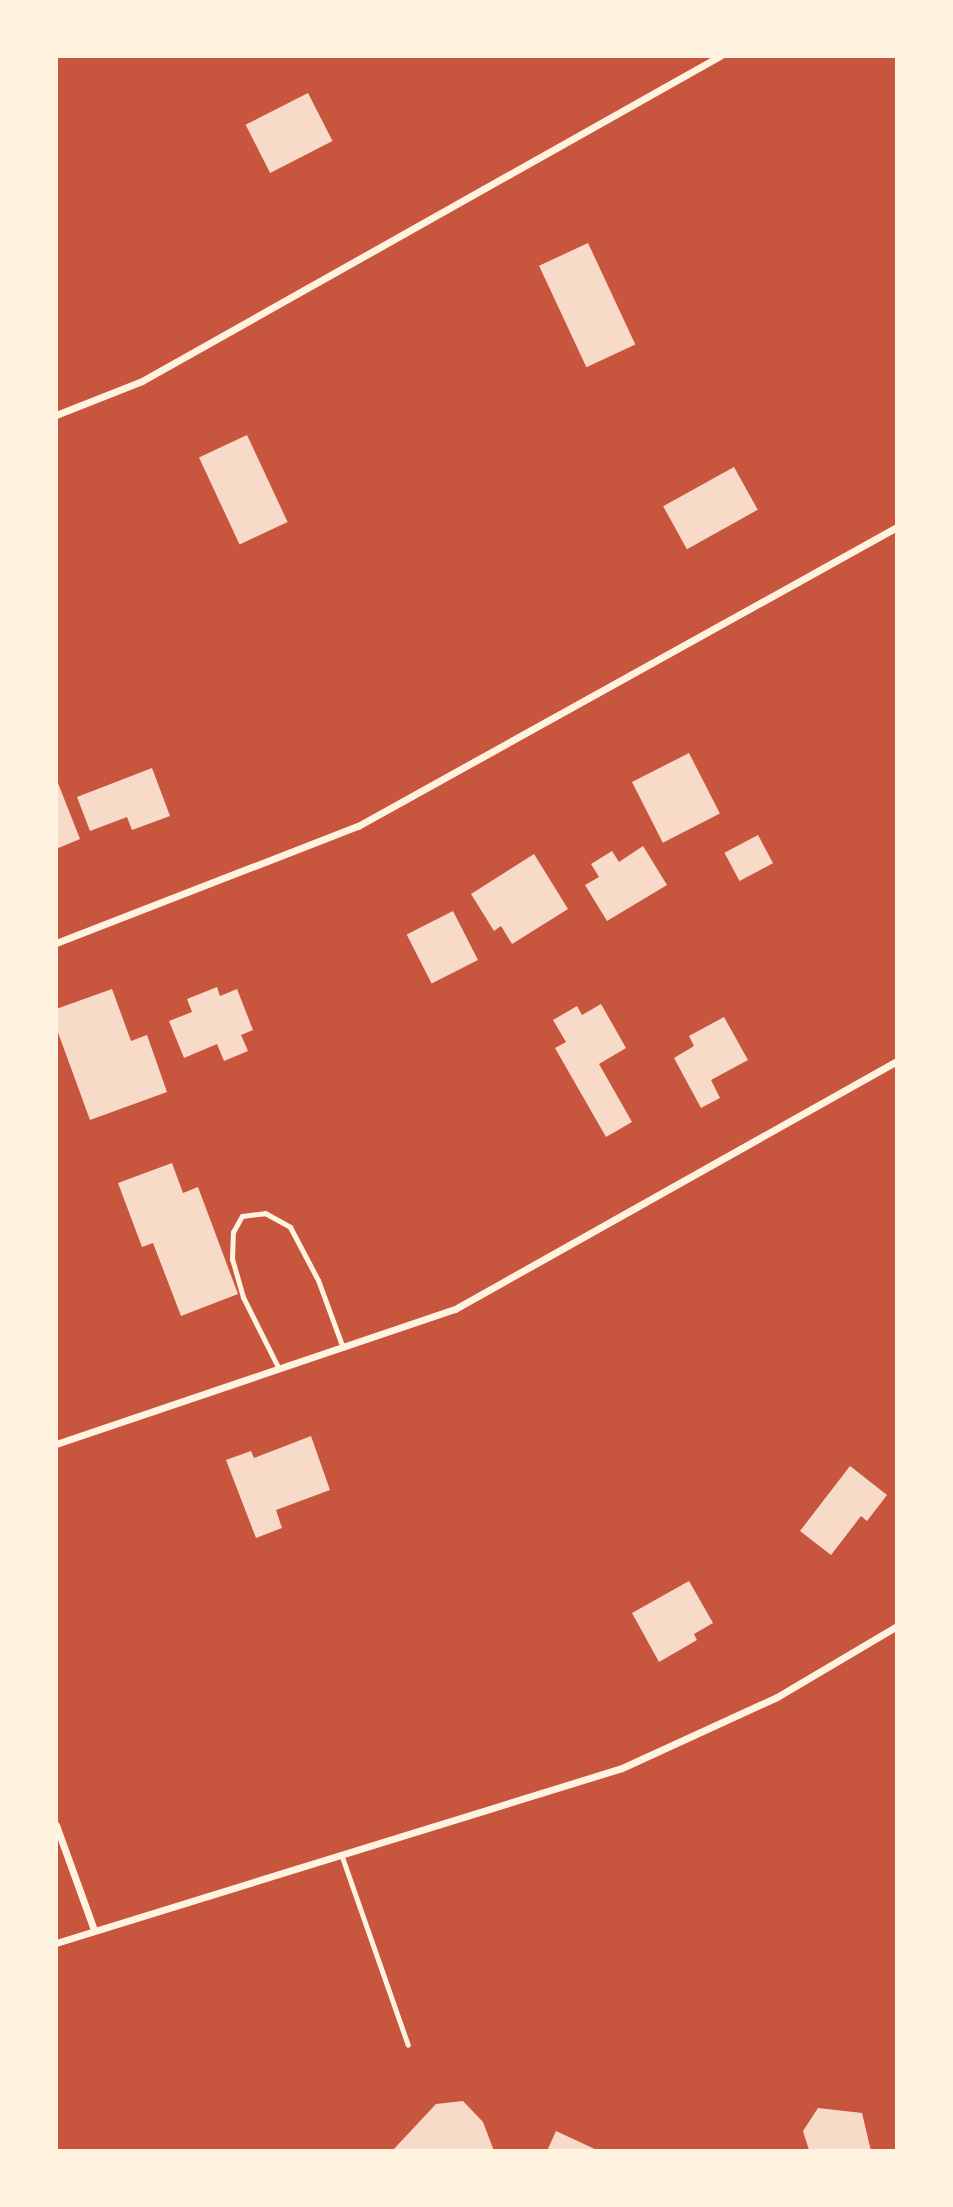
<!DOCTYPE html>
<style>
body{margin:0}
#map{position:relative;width:953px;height:2207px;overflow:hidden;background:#c8553d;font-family:"Roboto Serif",serif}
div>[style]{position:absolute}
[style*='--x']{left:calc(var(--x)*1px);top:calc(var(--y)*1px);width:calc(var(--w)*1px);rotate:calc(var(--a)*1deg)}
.building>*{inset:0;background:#f7dbc8;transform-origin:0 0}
.service>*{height:5px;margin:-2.5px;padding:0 2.5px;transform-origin:2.5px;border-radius:2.5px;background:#fff3e0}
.minor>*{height:7px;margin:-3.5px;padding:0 3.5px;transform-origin:3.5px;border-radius:3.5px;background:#fff3e0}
span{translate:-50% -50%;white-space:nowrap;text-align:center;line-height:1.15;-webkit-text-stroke:7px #fff3e0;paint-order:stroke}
.frame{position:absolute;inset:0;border:58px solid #fff3e0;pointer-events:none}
</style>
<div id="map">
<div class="building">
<div style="left:308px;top:93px;width:54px;height:70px;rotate:63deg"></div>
<div style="left:588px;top:243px;width:112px;height:54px;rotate:65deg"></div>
<div style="left:247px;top:435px;width:96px;height:53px;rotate:65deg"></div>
<div style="left:734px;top:467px;width:49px;height:81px;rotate:61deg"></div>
<div style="left:689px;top:753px;width:68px;height:64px;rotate:63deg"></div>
<div style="clip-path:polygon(152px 768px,170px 816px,132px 830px,127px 817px,90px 831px,77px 797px)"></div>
<div style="clip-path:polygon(56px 778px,80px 839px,56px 849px)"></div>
<div style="left:758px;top:835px;width:32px;height:38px;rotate:62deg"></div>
<div style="clip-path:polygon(643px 846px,667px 885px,607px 921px,585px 885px,599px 877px,591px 864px,612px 851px,619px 862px)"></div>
<div style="clip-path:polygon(534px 854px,568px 909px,512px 944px,501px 926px,494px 931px,471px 894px)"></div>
<div style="left:453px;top:911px;width:55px;height:52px;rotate:63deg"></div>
<div style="clip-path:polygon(217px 987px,220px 996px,237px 989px,253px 1030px,241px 1035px,248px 1051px,224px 1061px,217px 1044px,184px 1058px,169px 1021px,192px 1012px,187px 999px)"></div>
<div style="clip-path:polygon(112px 989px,131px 1041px,147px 1035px,167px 1092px,90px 1120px,56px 1027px,56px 1009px)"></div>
<div style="clip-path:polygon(601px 1004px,626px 1048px,599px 1064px,632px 1122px,606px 1137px,555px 1048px,566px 1042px,553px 1020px,577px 1006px,582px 1015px)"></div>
<div style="clip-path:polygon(724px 1017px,748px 1060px,711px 1080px,720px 1098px,701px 1108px,674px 1058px,694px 1046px,689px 1036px)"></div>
<div style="clip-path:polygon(172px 1163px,183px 1193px,198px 1187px,238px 1294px,181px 1316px,153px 1243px,142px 1247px,118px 1183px)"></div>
<div style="clip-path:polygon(311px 1436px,330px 1490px,276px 1510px,282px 1528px,256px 1538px,226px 1460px,251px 1451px,254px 1458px)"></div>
<div style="clip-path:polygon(850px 1466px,887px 1495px,867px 1521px,861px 1516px,831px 1555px,800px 1531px)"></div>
<div style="clip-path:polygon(689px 1581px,713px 1623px,694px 1634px,697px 1640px,659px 1662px,632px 1613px)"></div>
<div style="clip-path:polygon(463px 2101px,483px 2122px,494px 2151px,392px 2151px,436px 2104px)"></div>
<div style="clip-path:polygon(818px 2108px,862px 2113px,871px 2151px,809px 2150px,803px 2131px)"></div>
<div style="clip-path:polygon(556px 2131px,599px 2151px,547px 2151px)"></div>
</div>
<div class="service">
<div style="--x:279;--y:1369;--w:80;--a:-116.6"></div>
<div style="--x:243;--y:1297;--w:40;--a:-106"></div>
<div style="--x:232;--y:1259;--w:27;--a:-88"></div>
<div style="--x:233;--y:1232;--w:18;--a:-61"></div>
<div style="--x:242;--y:1216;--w:23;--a:-7"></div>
<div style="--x:265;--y:1213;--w:29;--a:29"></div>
<div style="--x:290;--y:1227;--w:60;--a:62.2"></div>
<div style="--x:318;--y:1280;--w:72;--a:69.8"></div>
<div style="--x:341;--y:1854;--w:202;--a:70.7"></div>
</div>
<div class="minor">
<div style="--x:56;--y:415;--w:92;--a:-21.6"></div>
<div style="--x:142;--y:381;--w:663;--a:-29.35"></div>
<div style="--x:56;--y:943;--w:324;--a:-21.2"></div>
<div style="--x:358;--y:826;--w:616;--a:-29.02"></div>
<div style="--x:56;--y:1444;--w:421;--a:-18.7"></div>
<div style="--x:455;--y:1309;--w:507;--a:-29.3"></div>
<div style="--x:56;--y:1825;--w:112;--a:70.1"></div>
<div style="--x:56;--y:1943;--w:592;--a:-17.18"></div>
<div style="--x:622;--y:1768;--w:170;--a:-24.6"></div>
<div style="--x:777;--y:1697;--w:139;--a:-30.6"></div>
</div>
<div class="frame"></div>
</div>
